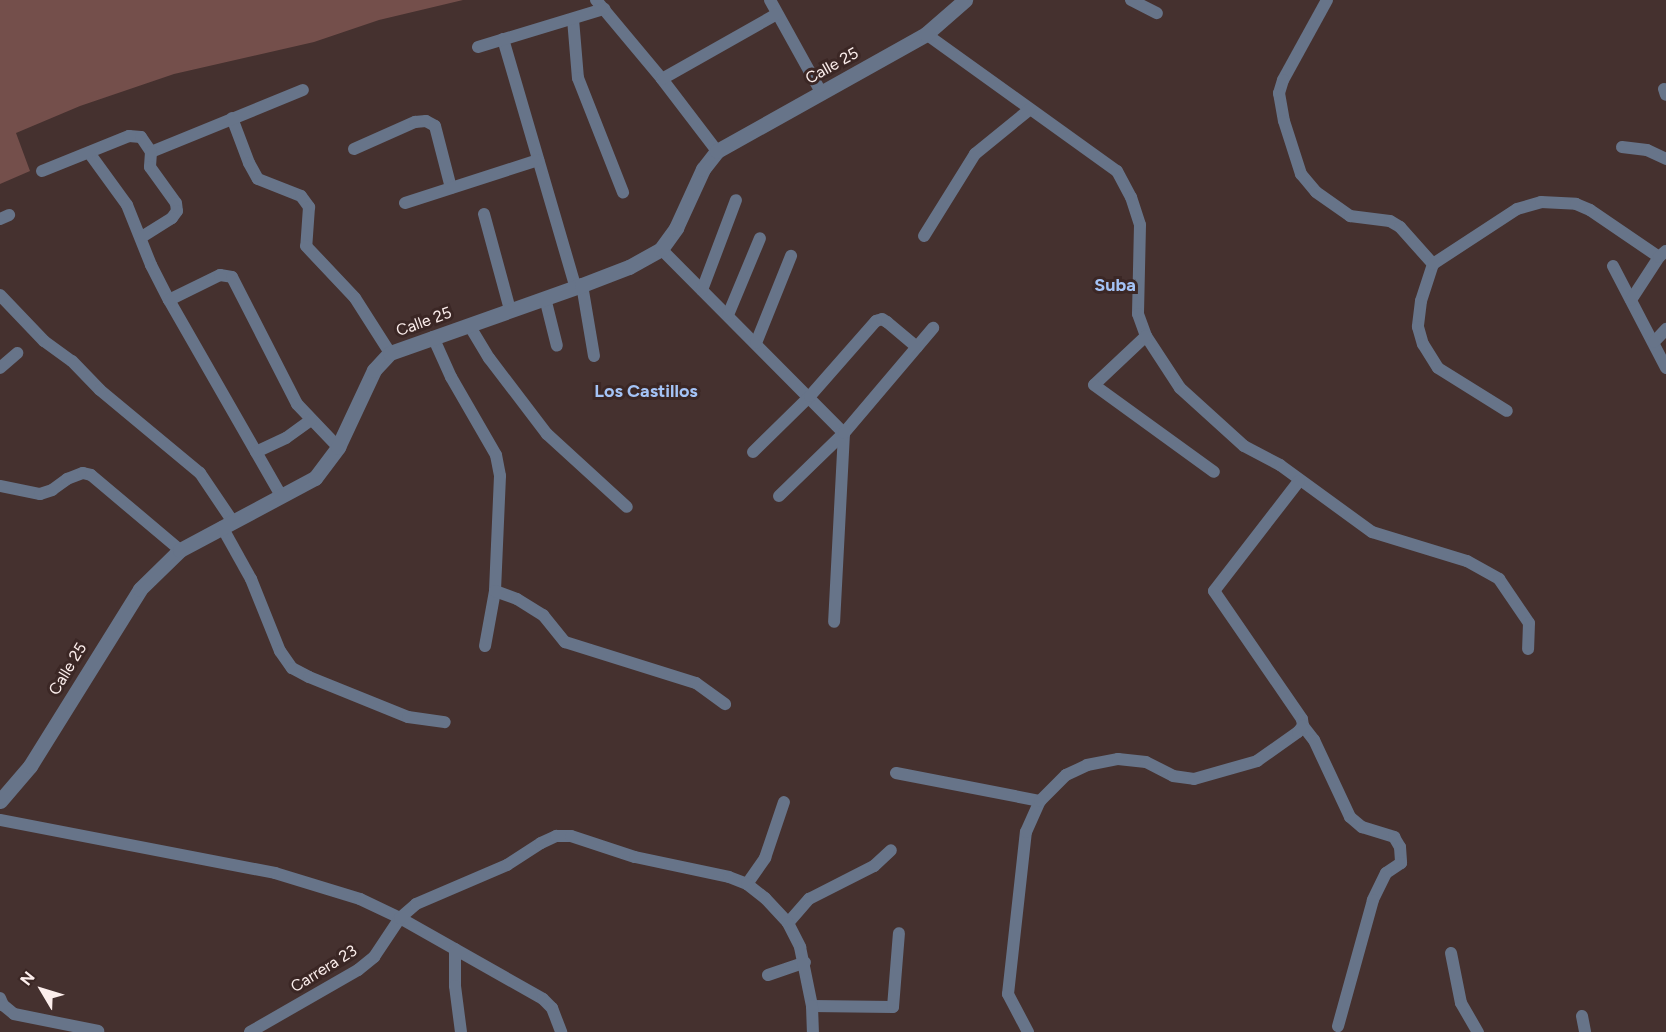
<!DOCTYPE html>
<style>
body{margin:0}
#map{position:relative;width:1666px;height:1032px;overflow:hidden;background:#45312f;font-family:Figtree,sans-serif}
div>[style]{position:absolute}
[style*='--x']{left:calc(var(--x)*1px);top:calc(var(--y)*1px);width:calc(var(--w)*1px);rotate:calc(var(--a)*1deg)}
.green>*{inset:0;background:#744f4b}
.minor>*{height:12px;margin:-6px;padding:0 6px;transform-origin:6px;border-radius:6px;background:#677489}
.tertiary>*{height:15px;margin:-7.5px;padding:0 7.5px;transform-origin:7.5px;border-radius:7.5px;background:#677489}
span{translate:-50% -50%;white-space:nowrap;text-align:center;line-height:1.15;-webkit-text-stroke:6px #3b2725;paint-order:stroke}
.street-label{font-size:16px;color:#fceeec}
.neighbourhood-label{font-size:18px;color:#a4c3f6;font-weight:700}
.north{position:absolute;left:12px;top:960px;width:60px;height:60px;-webkit-text-stroke:4px #3b2725;paint-order:stroke;rotate:308deg;font-size:16px;font-weight:700;line-height:24px;text-align:center;color:#fceeec}
.north::after{content:'';display:block;margin:auto;width:21px;height:27px;background:#fceeec;clip-path:polygon(50% 0,100% 100%,50% 72%,0 100%)}
</style>
<div id="map">
<div class="green">
<div style="clip-path:polygon(0 0,463px 0,379px 20px,314px 42px,174px 74px,80px 106px,16px 133px,30px 171px,0 184px)"></div>
</div>
<div class="minor">
<div style="--x:596;--y:0;--w:103;--a:50.1"></div>
<div style="--x:662;--y:79;--w:91;--a:52.6"></div>
<div style="--x:770;--y:0;--w:105;--a:61"></div>
<div style="--x:1131;--y:0;--w:29;--a:27"></div>
<div style="--x:1327;--y:0;--w:91;--a:118.8"></div>
<div style="--x:1283;--y:80;--w:14;--a:107"></div>
<div style="--x:1279;--y:93;--w:28;--a:80"></div>
<div style="--x:1284;--y:121;--w:56;--a:72.2"></div>
<div style="--x:1301;--y:174;--w:23;--a:50"></div>
<div style="--x:1316;--y:192;--w:42;--a:35.2"></div>
<div style="--x:1350;--y:216;--w:40;--a:7.1"></div>
<div style="--x:1390;--y:221;--w:12;--a:31"></div>
<div style="--x:1400;--y:227;--w:50;--a:48.3"></div>
<div style="--x:1433;--y:264;--w:39;--a:108"></div>
<div style="--x:1421;--y:301;--w:26;--a:97"></div>
<div style="--x:1418;--y:327;--w:18;--a:74"></div>
<div style="--x:1423;--y:344;--w:28;--a:58"></div>
<div style="--x:1438;--y:368;--w:81;--a:31.9"></div>
<div style="--x:573;--y:19;--w:59;--a:85.2"></div>
<div style="--x:578;--y:78;--w:123;--a:68.5"></div>
<div style="--x:926;--y:34;--w:235;--a:35.7"></div>
<div style="--x:1117;--y:171;--w:30;--a:62"></div>
<div style="--x:1131;--y:197;--w:29;--a:72"></div>
<div style="--x:1140;--y:225;--w:89;--a:91.3"></div>
<div style="--x:1138;--y:314;--w:23;--a:70"></div>
<div style="--x:1146;--y:336;--w:62;--a:56.8"></div>
<div style="--x:1180;--y:388;--w:86;--a:42.2"></div>
<div style="--x:1244;--y:446;--w:41;--a:27.8"></div>
<div style="--x:1280;--y:465;--w:114;--a:36.1"></div>
<div style="--x:1372;--y:532;--w:99;--a:17"></div>
<div style="--x:1467;--y:561;--w:37;--a:29"></div>
<div style="--x:1499;--y:579;--w:53;--a:55.7"></div>
<div style="--x:1529;--y:623;--w:26;--a:92"></div>
<div style="--x:503;--y:39;--w:259;--a:73.7"></div>
<div style="--x:478;--y:47;--w:132;--a:-16.8"></div>
<div style="--x:662;--y:79;--w:132;--a:-29.5"></div>
<div style="--x:1664;--y:89;--w:6;--a:72"></div>
<div style="--x:232;--y:118;--w:48;--a:69.3"></div>
<div style="--x:249;--y:163;--w:18;--a:61"></div>
<div style="--x:258;--y:179;--w:46;--a:21.6"></div>
<div style="--x:301;--y:196;--w:14;--a:54"></div>
<div style="--x:309;--y:207;--w:39;--a:94"></div>
<div style="--x:306;--y:246;--w:71;--a:46.7"></div>
<div style="--x:355;--y:298;--w:65;--a:57.5"></div>
<div style="--x:1622;--y:147;--w:25;--a:7"></div>
<div style="--x:1647;--y:150;--w:21;--a:25"></div>
<div style="--x:354;--y:149;--w:67;--a:-23.9"></div>
<div style="--x:415;--y:122;--w:11;--a:-5"></div>
<div style="--x:426;--y:121;--w:10;--a:29"></div>
<div style="--x:435;--y:126;--w:64;--a:75.5"></div>
<div style="--x:151;--y:152;--w:164;--a:-22.2"></div>
<div style="--x:90;--y:154;--w:63;--a:54"></div>
<div style="--x:127;--y:205;--w:65;--a:68.2"></div>
<div style="--x:151;--y:265;--w:39;--a:63"></div>
<div style="--x:169;--y:300;--w:227;--a:60.2"></div>
<div style="--x:42;--y:171;--w:94;--a:-21.9"></div>
<div style="--x:129;--y:136;--w:12;--a:5"></div>
<div style="--x:141;--y:137;--w:18;--a:56"></div>
<div style="--x:151;--y:152;--w:15;--a:94"></div>
<div style="--x:150;--y:167;--w:44;--a:54.2"></div>
<div style="--x:176;--y:203;--w:8;--a:83"></div>
<div style="--x:177;--y:211;--w:9;--a:126"></div>
<div style="--x:172;--y:218;--w:36;--a:148"></div>
<div style="--x:405;--y:203;--w:140;--a:-17.9"></div>
<div style="--x:484;--y:214;--w:99;--a:74.8"></div>
<div style="--x:0;--y:219;--w:10;--a:-24"></div>
<div style="--x:924;--y:236;--w:97;--a:-58.1"></div>
<div style="--x:975;--y:154;--w:70;--a:-39.2"></div>
<div style="--x:661;--y:249;--w:260;--a:45.2"></div>
<div style="--x:844;--y:433;--w:189;--a:93"></div>
<div style="--x:1433;--y:264;--w:100;--a:-33.2"></div>
<div style="--x:1517;--y:209;--w:25;--a:-16"></div>
<div style="--x:1541;--y:202;--w:35;--a:3"></div>
<div style="--x:1576;--y:204;--w:15;--a:23"></div>
<div style="--x:1590;--y:210;--w:83;--a:34.3"></div>
<div style="--x:1613;--y:266;--w:115;--a:62.5"></div>
<div style="--x:582;--y:285;--w:72;--a:80.4"></div>
<div style="--x:702;--y:290;--w:96;--a:-69.3"></div>
<div style="--x:0;--y:295;--w:64;--a:46.3"></div>
<div style="--x:44;--y:341;--w:34;--a:36"></div>
<div style="--x:72;--y:361;--w:40;--a:46"></div>
<div style="--x:100;--y:390;--w:130;--a:39.7"></div>
<div style="--x:200;--y:473;--w:59;--a:56"></div>
<div style="--x:545;--y:298;--w:49;--a:76"></div>
<div style="--x:169;--y:300;--w:57;--a:-26.1"></div>
<div style="--x:220;--y:275;--w:12;--a:9"></div>
<div style="--x:232;--y:277;--w:143;--a:62.9"></div>
<div style="--x:297;--y:404;--w:59;--a:46.4"></div>
<div style="--x:1631;--y:300;--w:51;--a:-56.9"></div>
<div style="--x:1659;--y:257;--w:9;--a:-41"></div>
<div style="--x:728;--y:315;--w:83;--a:-67.4"></div>
<div style="--x:469;--y:325;--w:39;--a:59"></div>
<div style="--x:489;--y:358;--w:96;--a:52.7"></div>
<div style="--x:547;--y:434;--w:108;--a:42.4"></div>
<div style="--x:1146;--y:336;--w:71;--a:136.7"></div>
<div style="--x:1094;--y:385;--w:148;--a:35.9"></div>
<div style="--x:433;--y:337;--w:44;--a:65.8"></div>
<div style="--x:451;--y:377;--w:90;--a:60"></div>
<div style="--x:496;--y:455;--w:21;--a:79"></div>
<div style="--x:500;--y:476;--w:115;--a:92.5"></div>
<div style="--x:495;--y:591;--w:56;--a:100.3"></div>
<div style="--x:1654;--y:342;--w:18;--a:-47"></div>
<div style="--x:756;--y:343;--w:94;--a:-68.1"></div>
<div style="--x:0;--y:368;--w:23;--a:-41"></div>
<div style="--x:256;--y:452;--w:33;--a:-25"></div>
<div style="--x:286;--y:438;--w:31;--a:-36"></div>
<div style="--x:753;--y:452;--w:80;--a:-44.5"></div>
<div style="--x:810;--y:396;--w:100;--a:-48.7"></div>
<div style="--x:876;--y:321;--w:6;--a:-18"></div>
<div style="--x:882;--y:319;--w:6;--a:31"></div>
<div style="--x:887;--y:322;--w:39;--a:40"></div>
<div style="--x:1299;--y:481;--w:139;--a:127.7"></div>
<div style="--x:1214;--y:591;--w:155;--a:55.5"></div>
<div style="--x:1302;--y:719;--w:7;--a:82"></div>
<div style="--x:1303;--y:726;--w:18;--a:52"></div>
<div style="--x:1314;--y:740;--w:85;--a:64.9"></div>
<div style="--x:1350;--y:817;--w:16;--a:40"></div>
<div style="--x:1362;--y:827;--w:34;--a:17"></div>
<div style="--x:1394;--y:837;--w:12;--a:59"></div>
<div style="--x:1400;--y:847;--w:16;--a:86"></div>
<div style="--x:1401;--y:863;--w:18;--a:146"></div>
<div style="--x:1386;--y:873;--w:30;--a:116"></div>
<div style="--x:1373;--y:900;--w:131;--a:105.5"></div>
<div style="--x:0;--y:486;--w:41;--a:11.3"></div>
<div style="--x:40;--y:494;--w:13;--a:-18"></div>
<div style="--x:52;--y:490;--w:19;--a:-36"></div>
<div style="--x:67;--y:479;--w:17;--a:-21"></div>
<div style="--x:83;--y:473;--w:8;--a:14"></div>
<div style="--x:91;--y:475;--w:116;--a:40.1"></div>
<div style="--x:779;--y:496;--w:91;--a:-44.1"></div>
<div style="--x:844;--y:433;--w:138;--a:-49.7"></div>
<div style="--x:222;--y:527;--w:60;--a:60.9"></div>
<div style="--x:251;--y:579;--w:78;--a:68.1"></div>
<div style="--x:280;--y:651;--w:21;--a:55"></div>
<div style="--x:292;--y:668;--w:19;--a:28"></div>
<div style="--x:309;--y:677;--w:107;--a:22"></div>
<div style="--x:408;--y:717;--w:37;--a:8"></div>
<div style="--x:495;--y:591;--w:23;--a:20"></div>
<div style="--x:517;--y:599;--w:31;--a:32"></div>
<div style="--x:543;--y:615;--w:35;--a:51"></div>
<div style="--x:565;--y:642;--w:137;--a:17.4"></div>
<div style="--x:696;--y:683;--w:36;--a:36"></div>
<div style="--x:896;--y:773;--w:147;--a:11"></div>
<div style="--x:0;--y:820;--w:280;--a:10.9"></div>
<div style="--x:275;--y:873;--w:89;--a:17"></div>
<div style="--x:360;--y:899;--w:44;--a:25.4"></div>
<div style="--x:400;--y:918;--w:164;--a:29.5"></div>
<div style="--x:543;--y:999;--w:13;--a:45"></div>
<div style="--x:552;--y:1008;--w:26;--a:69"></div>
<div style="--x:747;--y:884;--w:32;--a:-55"></div>
<div style="--x:765;--y:858;--w:59;--a:-71.3"></div>
<div style="--x:788;--y:923;--w:32;--a:-49"></div>
<div style="--x:809;--y:899;--w:73;--a:-26.9"></div>
<div style="--x:874;--y:866;--w:23;--a:-43"></div>
<div style="--x:455;--y:949;--w:37;--a:90"></div>
<div style="--x:455;--y:986;--w:46;--a:82.6"></div>
<div style="--x:1451;--y:953;--w:51;--a:78.7"></div>
<div style="--x:1461;--y:1003;--w:34;--a:60"></div>
<div style="--x:768;--y:975;--w:39;--a:-19"></div>
<div style="--x:0;--y:998;--w:8;--a:67"></div>
<div style="--x:3;--y:1005;--w:14;--a:39"></div>
<div style="--x:14;--y:1014;--w:86;--a:11.4"></div>
<div style="--x:812;--y:1006;--w:81;--a:0.7"></div>
<div style="--x:893;--y:1007;--w:74;--a:-85.4"></div>
<div style="--x:1582;--y:1016;--w:16;--a:79"></div>
<div style="--x:250;--y:1032;--w:125;--a:-29.9"></div>
<div style="--x:358;--y:970;--w:21;--a:-39"></div>
<div style="--x:374;--y:957;--w:47;--a:-56.3"></div>
<div style="--x:400;--y:918;--w:21;--a:-41"></div>
<div style="--x:416;--y:904;--w:99;--a:-23.2"></div>
<div style="--x:507;--y:865;--w:40;--a:-32.9"></div>
<div style="--x:541;--y:843;--w:17;--a:-25"></div>
<div style="--x:556;--y:836;--w:15;--a:0"></div>
<div style="--x:571;--y:836;--w:67;--a:18.2"></div>
<div style="--x:635;--y:857;--w:96;--a:12"></div>
<div style="--x:729;--y:877;--w:19;--a:21"></div>
<div style="--x:747;--y:884;--w:23;--a:38"></div>
<div style="--x:765;--y:898;--w:34;--a:47"></div>
<div style="--x:788;--y:923;--w:27;--a:63"></div>
<div style="--x:800;--y:947;--w:60;--a:78.5"></div>
<div style="--x:812;--y:1006;--w:26;--a:88"></div>
<div style="--x:1028;--y:1032;--w:43;--a:-117.8"></div>
<div style="--x:1008;--y:994;--w:163;--a:-83.7"></div>
<div style="--x:1026;--y:832;--w:34;--a:-66"></div>
<div style="--x:1040;--y:801;--w:37;--a:-45"></div>
<div style="--x:1066;--y:775;--w:23;--a:-25"></div>
<div style="--x:1087;--y:765;--w:32;--a:-11"></div>
<div style="--x:1118;--y:759;--w:28;--a:6"></div>
<div style="--x:1146;--y:762;--w:30;--a:27"></div>
<div style="--x:1173;--y:776;--w:21;--a:8"></div>
<div style="--x:1194;--y:779;--w:66;--a:-15.9"></div>
<div style="--x:1257;--y:761;--w:50;--a:-35.3"></div>
<div style="--x:1298;--y:732;--w:8;--a:-50"></div>
</div>
<div class="tertiary">
<div style="--x:0;--y:801;--w:46;--a:-49.4"></div>
<div style="--x:30;--y:766;--w:208;--a:-58.1"></div>
<div style="--x:140;--y:589;--w:56;--a:-44.3"></div>
<div style="--x:180;--y:550;--w:153;--a:-28.1"></div>
<div style="--x:315;--y:478;--w:39;--a:-53"></div>
<div style="--x:338;--y:447;--w:85;--a:-64.9"></div>
<div style="--x:374;--y:370;--w:23;--a:-47"></div>
<div style="--x:390;--y:353;--w:204;--a:-19.5"></div>
<div style="--x:582;--y:285;--w:50;--a:-21"></div>
<div style="--x:629;--y:267;--w:37;--a:-29"></div>
<div style="--x:661;--y:249;--w:26;--a:-54"></div>
<div style="--x:676;--y:228;--w:65;--a:-65.4"></div>
<div style="--x:703;--y:169;--w:23;--a:-52"></div>
<div style="--x:717;--y:151;--w:240;--a:-29.2"></div>
<div style="--x:926;--y:34;--w:52;--a:-41.1"></div>
</div>
<div class="street-label">
<span style="left:832px;top:66px;rotate:-29deg">Calle 25</span>
<span style="left:424px;top:322px;rotate:-20deg">Calle 25</span>
<span style="left:68px;top:669px;rotate:-59deg">Calle 25</span>
<span style="left:324px;top:969px;rotate:-32deg">Carrera 23</span>
</div>
<div class="neighbourhood-label">
<span style="left:1115px;top:285px">Suba</span>
<span style="left:646px;top:391px">Los Castillos</span>
</div>
<div class="north">N</div>
</div>
